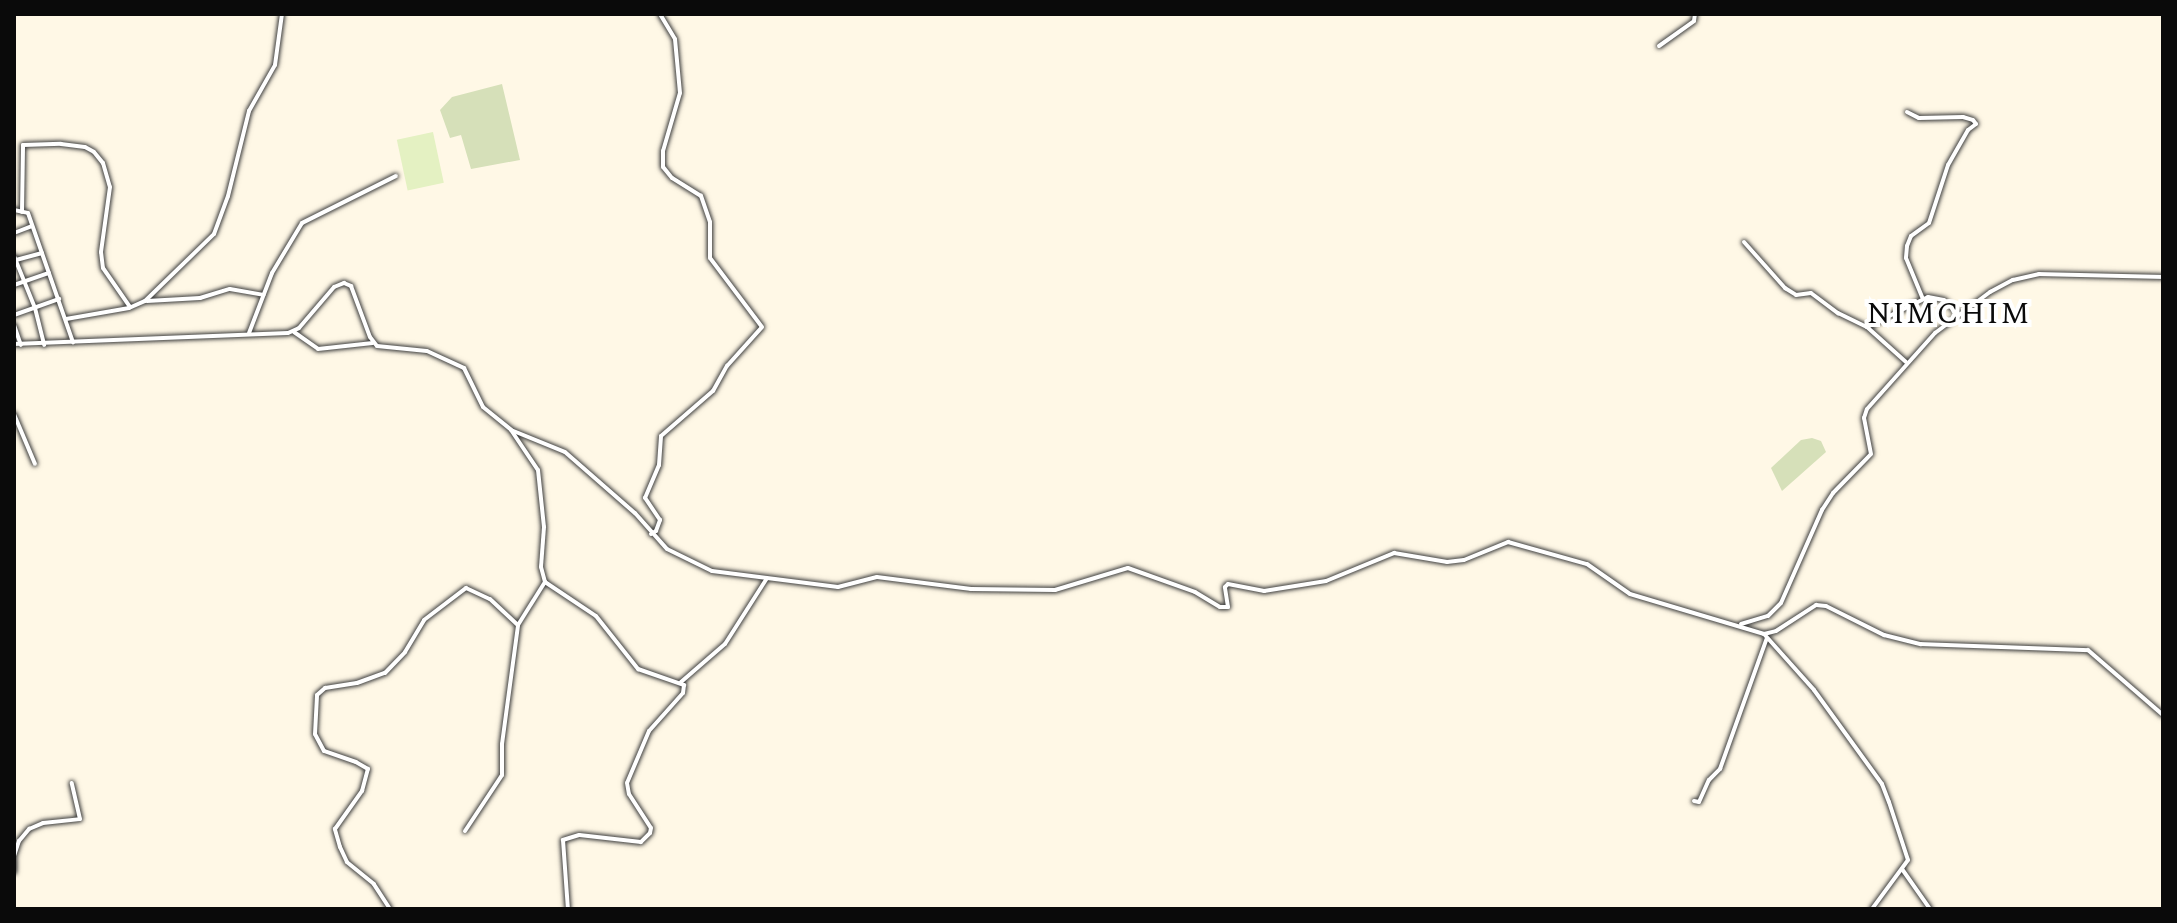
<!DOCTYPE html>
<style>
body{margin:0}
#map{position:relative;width:2177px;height:923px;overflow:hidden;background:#fff8e6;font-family:Spectral,serif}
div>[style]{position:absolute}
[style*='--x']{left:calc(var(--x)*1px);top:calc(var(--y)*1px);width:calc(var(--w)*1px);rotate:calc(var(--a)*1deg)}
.cemetery>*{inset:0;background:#d6e0b9}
.pitch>*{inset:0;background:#e4f1c2;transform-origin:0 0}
.roads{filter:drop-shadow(0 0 2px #3d3d3d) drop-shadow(0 0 2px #3d3d3d)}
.minor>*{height:4px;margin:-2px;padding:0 2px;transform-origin:2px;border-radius:2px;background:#fff}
span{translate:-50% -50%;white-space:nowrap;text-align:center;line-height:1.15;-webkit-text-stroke:8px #fff;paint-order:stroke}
.quarter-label{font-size:30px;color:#0a0a0a;letter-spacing:2px}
.frame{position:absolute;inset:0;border:16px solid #0a0a0a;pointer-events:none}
</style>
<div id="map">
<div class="cemetery">
<div style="clip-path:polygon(502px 84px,520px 160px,471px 169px,461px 135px,450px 138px,440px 110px,452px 97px)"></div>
<div style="clip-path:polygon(1812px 438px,1821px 441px,1826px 452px,1782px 491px,1771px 468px,1801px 440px)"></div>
</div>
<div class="pitch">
<div style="left:433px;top:132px;width:52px;height:37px;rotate:78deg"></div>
</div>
<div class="roads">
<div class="minor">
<div style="--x:1659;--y:46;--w:43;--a:-35.5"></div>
<div style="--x:1694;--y:21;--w:7;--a:-82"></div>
<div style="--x:1907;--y:112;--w:13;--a:27"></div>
<div style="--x:1919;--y:118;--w:44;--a:-1.3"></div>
<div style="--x:1963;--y:117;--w:10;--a:17"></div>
<div style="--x:1973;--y:120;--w:5;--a:53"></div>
<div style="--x:1976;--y:124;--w:10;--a:143"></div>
<div style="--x:1968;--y:130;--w:40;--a:119.7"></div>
<div style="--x:1948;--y:165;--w:61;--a:108.1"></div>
<div style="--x:1929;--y:223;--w:22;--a:144"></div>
<div style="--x:1911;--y:236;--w:11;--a:112"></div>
<div style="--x:1907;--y:246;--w:12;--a:95"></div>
<div style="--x:1906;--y:258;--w:44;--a:67.5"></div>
<div style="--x:14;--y:210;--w:14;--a:12"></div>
<div style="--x:28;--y:213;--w:137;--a:70.8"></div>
<div style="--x:22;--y:212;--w:67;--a:-89.1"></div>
<div style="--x:23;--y:145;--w:38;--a:-2"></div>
<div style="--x:61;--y:144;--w:24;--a:7"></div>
<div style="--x:85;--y:147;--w:10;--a:29"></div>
<div style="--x:94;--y:152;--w:14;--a:51"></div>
<div style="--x:103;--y:163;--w:25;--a:74"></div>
<div style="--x:110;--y:187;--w:66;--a:97.9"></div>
<div style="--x:101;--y:252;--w:16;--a:83"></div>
<div style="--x:103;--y:268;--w:47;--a:55.3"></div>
<div style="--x:14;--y:233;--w:19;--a:-21"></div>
<div style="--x:1744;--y:242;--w:62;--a:48.3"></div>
<div style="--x:1785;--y:288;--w:13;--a:32"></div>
<div style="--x:1796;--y:295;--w:15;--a:-8"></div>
<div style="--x:1811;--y:293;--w:34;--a:37"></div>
<div style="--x:1838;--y:313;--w:32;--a:26"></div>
<div style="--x:1867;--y:327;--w:52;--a:41.9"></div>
<div style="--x:14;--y:256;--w:56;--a:68"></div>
<div style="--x:35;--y:308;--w:38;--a:76"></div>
<div style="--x:16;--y:260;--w:27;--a:-15"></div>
<div style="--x:14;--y:285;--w:37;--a:-19"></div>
<div style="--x:147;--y:301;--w:53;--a:-3.2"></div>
<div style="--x:200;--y:298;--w:31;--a:-17"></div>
<div style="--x:230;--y:289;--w:34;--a:10"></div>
<div style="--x:14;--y:315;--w:48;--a:-19.6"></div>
<div style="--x:66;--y:319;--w:64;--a:-9.9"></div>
<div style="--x:129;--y:308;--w:17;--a:-24"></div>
<div style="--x:145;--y:301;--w:96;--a:-44.2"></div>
<div style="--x:214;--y:234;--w:40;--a:-69.8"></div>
<div style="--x:228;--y:196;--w:88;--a:-76.1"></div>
<div style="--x:249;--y:111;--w:53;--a:-60.5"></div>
<div style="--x:275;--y:65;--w:51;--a:-82.2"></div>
<div style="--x:14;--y:325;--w:21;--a:71"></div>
<div style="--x:1867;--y:327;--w:68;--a:-26.2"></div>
<div style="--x:1928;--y:297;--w:16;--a:11"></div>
<div style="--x:1944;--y:300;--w:20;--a:45"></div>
<div style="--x:294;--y:332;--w:29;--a:35"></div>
<div style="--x:318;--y:349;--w:55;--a:-6.2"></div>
<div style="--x:249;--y:333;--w:64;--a:-69"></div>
<div style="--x:272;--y:273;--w:58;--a:-59"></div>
<div style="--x:302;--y:223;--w:105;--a:-26.6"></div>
<div style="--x:14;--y:344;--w:274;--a:-2.3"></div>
<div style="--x:288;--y:333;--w:12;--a:-24"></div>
<div style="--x:299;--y:328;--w:54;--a:-49.5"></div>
<div style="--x:334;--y:287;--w:11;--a:-22"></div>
<div style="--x:344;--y:283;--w:8;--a:23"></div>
<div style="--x:351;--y:286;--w:54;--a:69.6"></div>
<div style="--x:370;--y:337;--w:11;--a:52"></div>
<div style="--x:377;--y:346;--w:50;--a:5.7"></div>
<div style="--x:427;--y:351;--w:41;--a:24.7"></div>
<div style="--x:464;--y:368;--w:43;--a:64"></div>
<div style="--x:483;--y:407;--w:36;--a:39"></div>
<div style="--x:511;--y:430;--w:48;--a:56"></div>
<div style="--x:538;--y:470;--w:57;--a:84"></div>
<div style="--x:544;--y:527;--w:40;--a:94.3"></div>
<div style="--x:541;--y:567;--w:16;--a:75"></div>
<div style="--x:545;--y:582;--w:61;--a:33.7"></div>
<div style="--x:596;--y:616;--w:68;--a:51.6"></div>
<div style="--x:638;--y:669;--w:49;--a:19.2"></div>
<div style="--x:684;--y:685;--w:8;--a:97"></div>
<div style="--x:683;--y:693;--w:51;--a:131.8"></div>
<div style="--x:649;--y:731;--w:56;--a:112.9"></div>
<div style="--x:627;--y:783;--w:11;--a:80"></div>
<div style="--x:629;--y:794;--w:40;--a:57.1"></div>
<div style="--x:651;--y:828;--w:5;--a:101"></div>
<div style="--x:650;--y:833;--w:13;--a:135"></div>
<div style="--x:641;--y:842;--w:62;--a:-173.6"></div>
<div style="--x:579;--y:835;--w:17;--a:163"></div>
<div style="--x:563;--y:840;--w:69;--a:85.9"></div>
<div style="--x:14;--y:414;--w:54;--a:67.2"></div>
<div style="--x:511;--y:430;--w:58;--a:22.2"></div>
<div style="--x:565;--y:452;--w:93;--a:41.1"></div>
<div style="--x:635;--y:513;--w:48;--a:48.4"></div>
<div style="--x:667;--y:549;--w:50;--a:26.1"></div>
<div style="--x:712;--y:571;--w:127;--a:7.2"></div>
<div style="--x:838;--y:587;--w:40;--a:-14.4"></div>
<div style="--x:877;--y:577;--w:95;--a:7.3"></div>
<div style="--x:971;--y:589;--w:84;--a:0.7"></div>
<div style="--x:1055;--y:590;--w:76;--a:-16.8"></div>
<div style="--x:1128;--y:568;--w:71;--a:19.7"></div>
<div style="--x:1195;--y:592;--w:29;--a:31"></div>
<div style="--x:1220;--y:607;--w:8;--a:0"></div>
<div style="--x:1228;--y:607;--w:20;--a:-99"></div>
<div style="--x:1225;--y:587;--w:4;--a:-45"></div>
<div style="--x:1228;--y:584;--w:37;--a:11"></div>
<div style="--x:1264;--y:591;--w:63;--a:-9.2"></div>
<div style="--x:1326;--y:581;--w:74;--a:-22.4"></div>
<div style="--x:1394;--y:553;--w:54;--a:9.6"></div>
<div style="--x:1447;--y:562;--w:17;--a:-7"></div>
<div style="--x:1464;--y:560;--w:48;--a:-22.2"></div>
<div style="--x:1508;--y:542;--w:82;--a:15.6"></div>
<div style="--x:1587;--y:564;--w:52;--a:34.9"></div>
<div style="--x:1630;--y:594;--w:140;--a:16.6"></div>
<div style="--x:1764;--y:634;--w:12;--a:-14"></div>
<div style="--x:1776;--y:631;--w:48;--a:-33"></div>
<div style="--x:1816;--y:605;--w:10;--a:6"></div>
<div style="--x:1826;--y:606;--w:65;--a:26.6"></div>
<div style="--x:1884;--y:635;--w:38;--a:14"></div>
<div style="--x:1921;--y:644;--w:167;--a:2.1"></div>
<div style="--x:2088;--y:650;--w:99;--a:40.9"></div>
<div style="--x:651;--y:534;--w:6;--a:-31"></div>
<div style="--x:656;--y:531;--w:12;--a:-70"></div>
<div style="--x:660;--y:520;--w:27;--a:-124"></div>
<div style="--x:645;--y:498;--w:36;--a:-67"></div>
<div style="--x:659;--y:465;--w:29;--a:-86"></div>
<div style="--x:661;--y:436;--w:69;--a:-40.9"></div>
<div style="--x:713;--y:391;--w:29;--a:-61"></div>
<div style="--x:727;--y:366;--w:52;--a:-48.1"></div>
<div style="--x:762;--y:327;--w:86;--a:-127"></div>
<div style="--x:710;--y:258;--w:36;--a:-90"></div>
<div style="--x:710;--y:222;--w:28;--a:-109"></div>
<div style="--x:701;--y:196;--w:34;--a:-148"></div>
<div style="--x:672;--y:178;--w:14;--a:-129"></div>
<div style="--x:663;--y:167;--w:16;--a:-90"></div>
<div style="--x:663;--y:151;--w:60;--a:-73.7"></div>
<div style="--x:680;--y:93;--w:54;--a:-95.3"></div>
<div style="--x:675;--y:39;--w:29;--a:-121"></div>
<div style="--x:1741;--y:624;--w:28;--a:-17"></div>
<div style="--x:1768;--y:616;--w:18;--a:-45"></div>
<div style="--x:1781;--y:603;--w:102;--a:-66.2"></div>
<div style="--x:1822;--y:510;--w:20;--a:-57"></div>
<div style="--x:1833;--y:493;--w:54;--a:-45.7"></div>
<div style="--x:1871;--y:454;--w:37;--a:-101"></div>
<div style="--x:1864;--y:418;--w:9;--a:-72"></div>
<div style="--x:1867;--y:409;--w:102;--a:-48.2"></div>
<div style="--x:1935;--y:333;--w:69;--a:-36.7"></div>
<div style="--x:1990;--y:292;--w:26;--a:-28"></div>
<div style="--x:2013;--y:280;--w:27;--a:-13"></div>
<div style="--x:2039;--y:274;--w:124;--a:1.4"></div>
<div style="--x:1764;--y:634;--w:75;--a:48.2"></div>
<div style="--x:1814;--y:690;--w:116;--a:54.1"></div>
<div style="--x:1882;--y:784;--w:19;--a:69"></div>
<div style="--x:1889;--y:802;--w:61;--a:71.9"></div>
<div style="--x:1908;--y:860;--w:61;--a:126.3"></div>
<div style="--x:681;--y:682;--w:58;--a:-40.8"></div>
<div style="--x:725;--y:644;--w:78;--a:-57.5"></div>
<div style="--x:1694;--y:801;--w:5;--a:11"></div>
<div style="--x:1699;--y:802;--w:24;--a:-66"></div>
<div style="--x:1709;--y:780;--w:16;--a:-45"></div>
<div style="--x:1720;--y:769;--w:139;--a:-70.3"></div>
<div style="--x:465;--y:831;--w:67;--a:-56.5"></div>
<div style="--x:502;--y:775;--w:31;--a:-90"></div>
<div style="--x:502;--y:744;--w:120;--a:-82.3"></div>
<div style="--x:518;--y:625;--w:51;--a:-57.9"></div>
<div style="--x:14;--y:856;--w:16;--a:-72"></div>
<div style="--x:19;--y:841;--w:16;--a:-50"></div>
<div style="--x:29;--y:829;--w:15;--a:-23"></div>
<div style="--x:43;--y:823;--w:37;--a:-6"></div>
<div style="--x:80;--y:819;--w:37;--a:-103"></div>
<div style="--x:14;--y:859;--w:13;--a:90"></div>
<div style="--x:1902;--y:869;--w:49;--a:55"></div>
<div style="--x:390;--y:909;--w:30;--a:-123"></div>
<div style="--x:374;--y:884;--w:35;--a:-141"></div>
<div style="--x:347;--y:862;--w:17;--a:-115"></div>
<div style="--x:340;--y:847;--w:19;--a:-106"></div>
<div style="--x:335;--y:829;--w:47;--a:-54.6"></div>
<div style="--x:362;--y:791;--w:23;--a:-75"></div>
<div style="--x:368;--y:769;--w:14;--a:-150"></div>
<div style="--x:356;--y:762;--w:34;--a:-161"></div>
<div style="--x:324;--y:751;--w:19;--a:-118"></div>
<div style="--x:315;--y:734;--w:39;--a:-87"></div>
<div style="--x:317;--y:695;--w:11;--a:-41"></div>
<div style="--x:325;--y:688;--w:32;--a:-9"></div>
<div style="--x:357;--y:683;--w:30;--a:-20"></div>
<div style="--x:385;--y:673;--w:29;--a:-46"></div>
<div style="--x:405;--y:652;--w:37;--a:-59"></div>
<div style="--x:424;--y:620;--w:53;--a:-37.3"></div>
<div style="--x:466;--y:588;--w:26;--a:25"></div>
<div style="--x:490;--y:599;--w:38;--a:43"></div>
</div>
</div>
<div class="quarter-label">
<span style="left:1949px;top:314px">NIMCHIM</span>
</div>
<div class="frame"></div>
</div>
